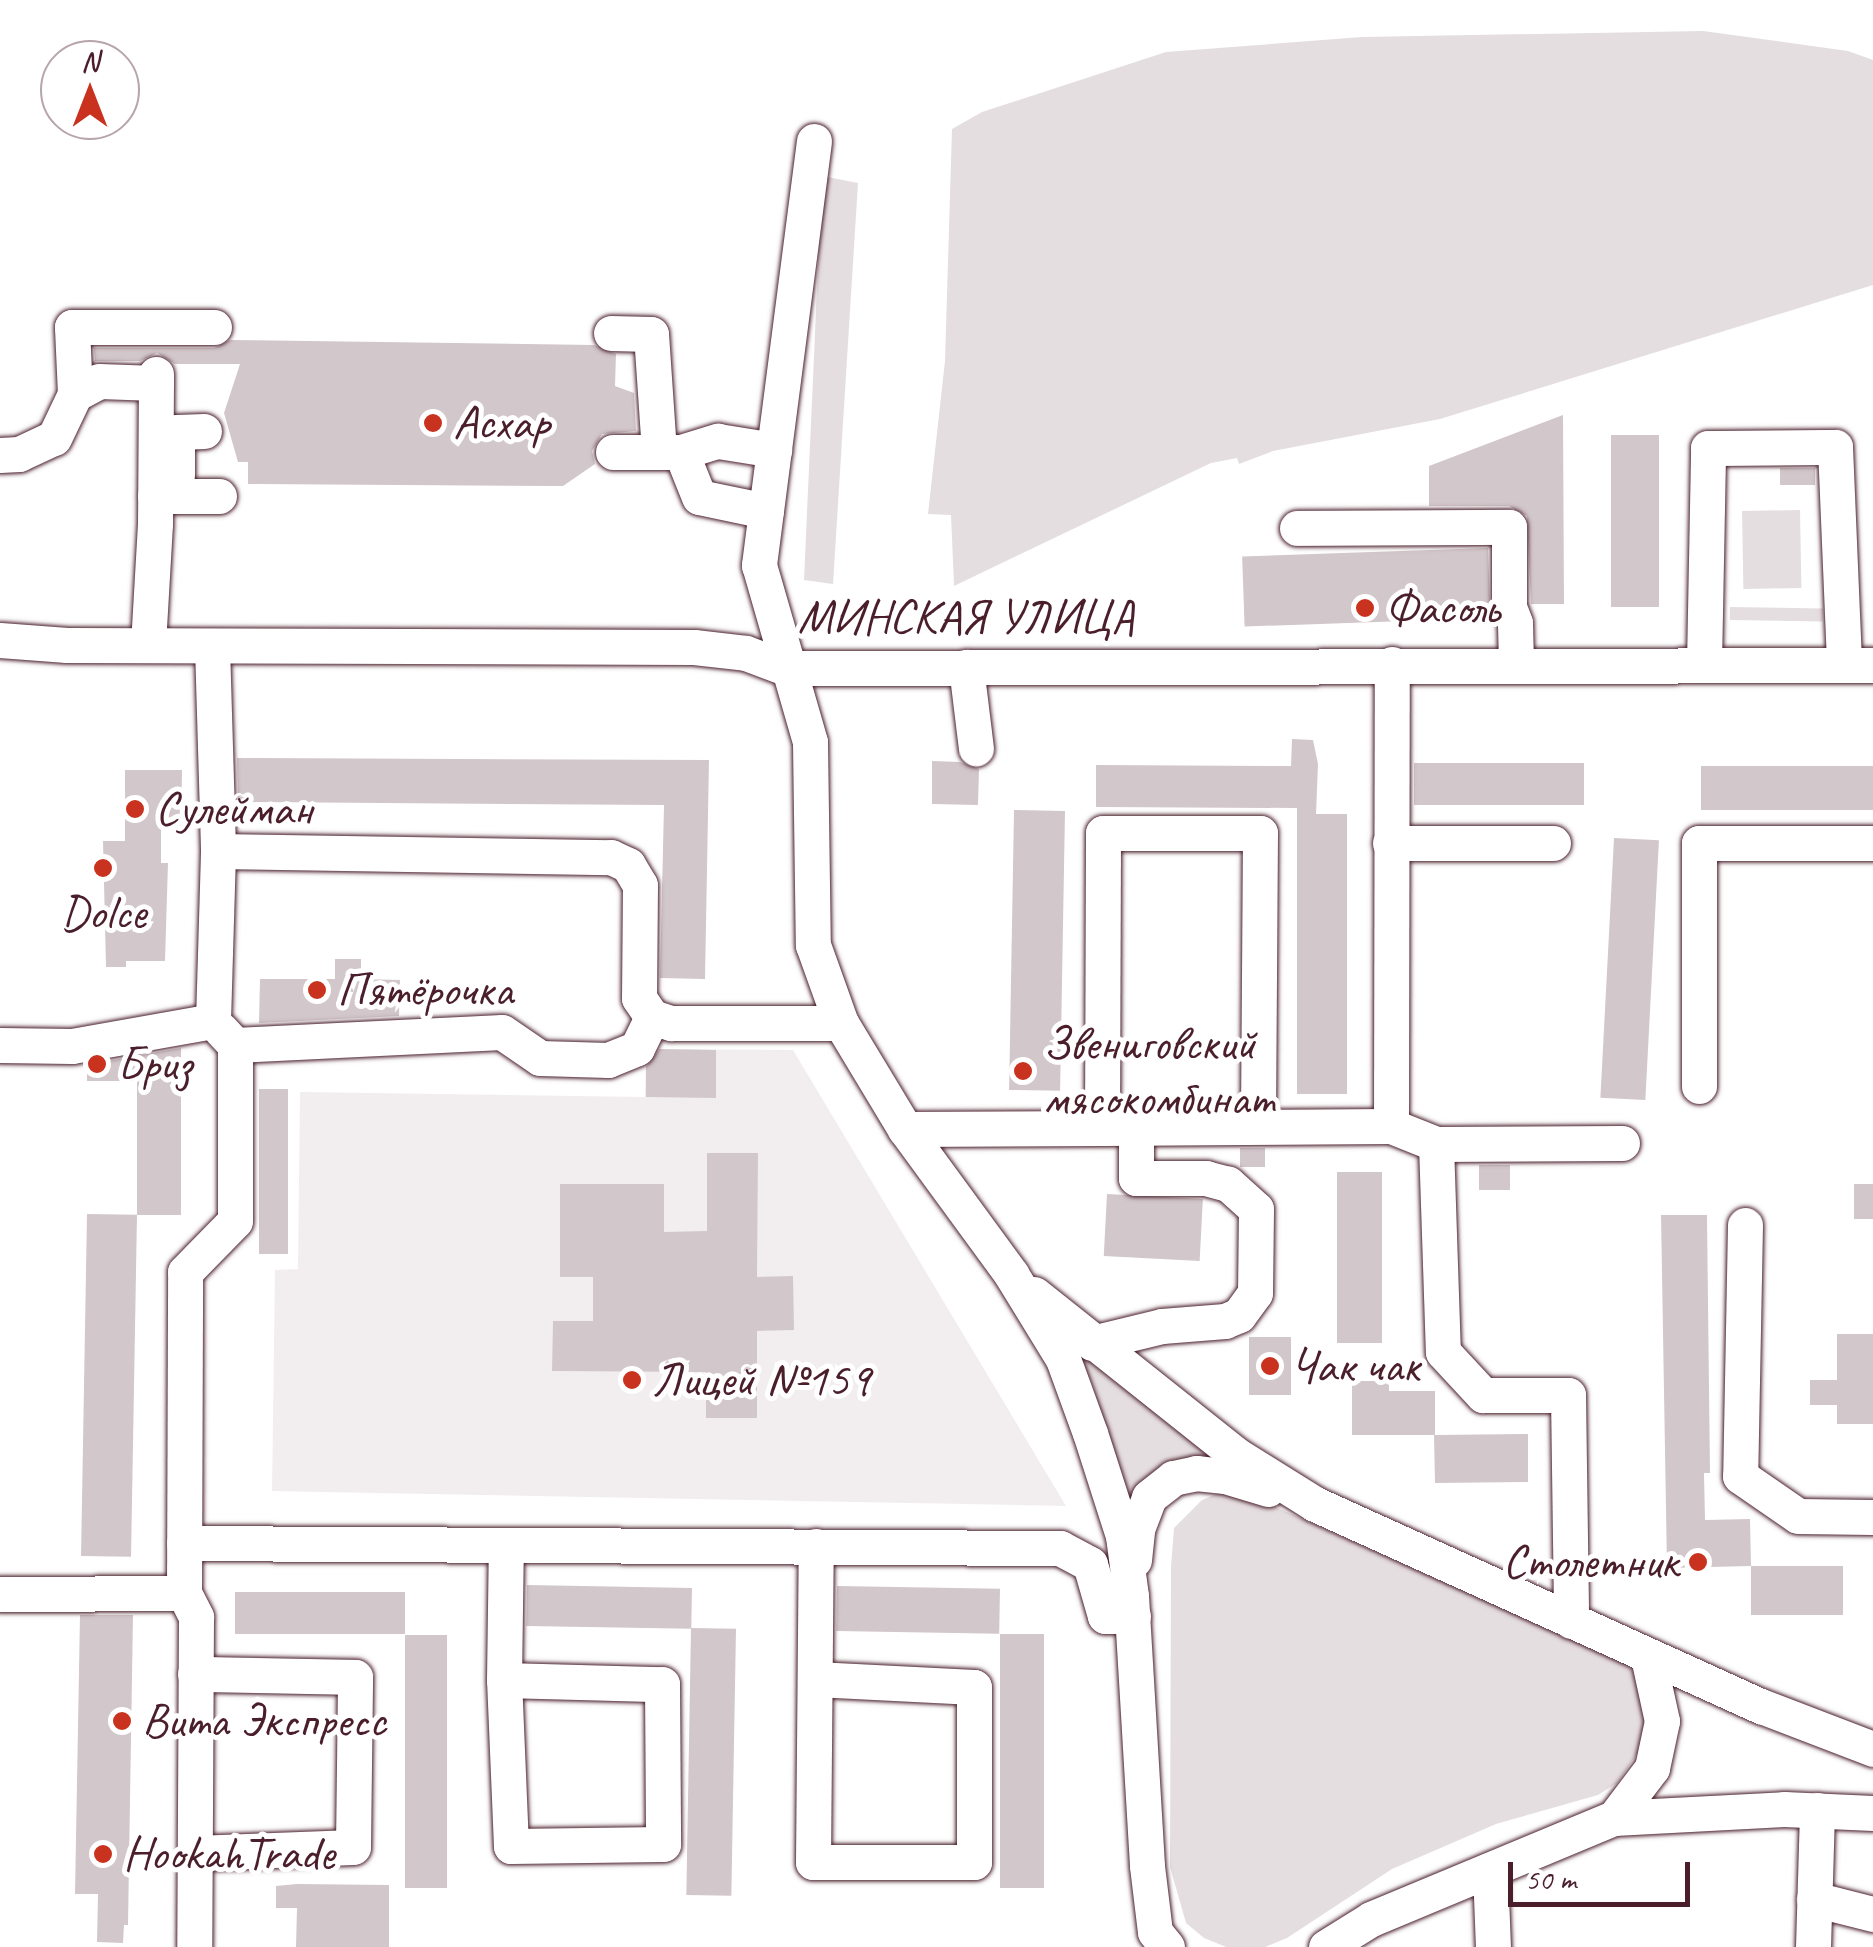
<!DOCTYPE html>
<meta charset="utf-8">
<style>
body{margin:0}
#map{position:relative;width:1873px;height:1947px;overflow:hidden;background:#fff;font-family:Caveat,sans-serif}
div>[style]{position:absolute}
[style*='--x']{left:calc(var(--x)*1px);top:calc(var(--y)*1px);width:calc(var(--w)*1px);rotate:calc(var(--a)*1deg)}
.built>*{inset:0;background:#f2eeef}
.green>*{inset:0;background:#e5dee0;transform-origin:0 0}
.building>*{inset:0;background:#d2c7cb;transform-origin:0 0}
.roads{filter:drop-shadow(0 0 2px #4a1f2b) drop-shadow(0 0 2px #4a1f2b)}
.minor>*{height:35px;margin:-17.5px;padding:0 17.5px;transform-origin:17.5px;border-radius:17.5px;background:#fff}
.dots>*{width:28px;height:28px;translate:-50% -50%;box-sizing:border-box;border:5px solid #fff;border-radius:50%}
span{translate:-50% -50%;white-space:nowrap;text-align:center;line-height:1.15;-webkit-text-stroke:10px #fff;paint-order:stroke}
.poi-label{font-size:48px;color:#4a1f2b}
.left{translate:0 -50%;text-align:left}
.right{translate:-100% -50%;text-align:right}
.street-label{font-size:48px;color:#4a1f2b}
.north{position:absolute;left:40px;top:40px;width:100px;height:100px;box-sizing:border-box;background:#fff;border:2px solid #b7a5aa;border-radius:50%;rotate:0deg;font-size:28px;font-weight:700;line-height:40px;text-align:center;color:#4a1f2b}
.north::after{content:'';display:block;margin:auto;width:35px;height:45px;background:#c8321e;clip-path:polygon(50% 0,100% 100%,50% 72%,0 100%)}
.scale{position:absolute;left:1508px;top:1862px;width:182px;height:45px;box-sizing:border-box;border:5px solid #4a1f2b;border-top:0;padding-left:12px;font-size:30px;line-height:35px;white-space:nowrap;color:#4a1f2b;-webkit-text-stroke:8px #fff;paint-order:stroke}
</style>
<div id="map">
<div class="built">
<div style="clip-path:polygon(646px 1049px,793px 1050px,1066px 1506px,272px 1491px,275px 1270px,298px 1269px,300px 1092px,645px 1097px)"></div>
</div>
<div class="green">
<div style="clip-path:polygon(1703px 31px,1848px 51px,1873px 60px,1873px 285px,1440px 419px,1273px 451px,1239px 464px,1237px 458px,1211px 463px,954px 586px,951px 515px,928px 514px,945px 361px,952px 129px,982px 112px,1166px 52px,1362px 37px)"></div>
<div style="clip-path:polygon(822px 176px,858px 183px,833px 584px,804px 580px)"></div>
<div style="left:1800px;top:510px;width:78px;height:58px;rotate:89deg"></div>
<div style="left:1730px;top:607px;width:93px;height:13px;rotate:1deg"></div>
<div style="clip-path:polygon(1073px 1347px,1241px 1469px,1130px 1512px,1092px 1383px)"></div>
<div style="clip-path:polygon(1224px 1491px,1244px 1493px,1623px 1662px,1639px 1677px,1649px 1703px,1639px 1751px,1617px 1783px,1598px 1795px,1496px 1824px,1392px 1869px,1287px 1938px,1265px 1947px,1226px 1947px,1204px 1938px,1186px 1923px,1170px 1867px,1171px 1567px,1174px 1528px,1202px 1500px)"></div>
</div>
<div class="building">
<div style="clip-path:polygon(230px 340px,594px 345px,616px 354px,615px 386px,634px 393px,636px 431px,602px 434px,592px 451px,595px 464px,563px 486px,248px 484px,248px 462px,238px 462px,224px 413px,240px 364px,175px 364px,157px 353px,140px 361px,95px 361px,94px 348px,214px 348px)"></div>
<div style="clip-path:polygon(1563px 415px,1564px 604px,1531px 604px,1527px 516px,1509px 506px,1429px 506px,1429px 466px)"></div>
<div style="left:1611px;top:435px;width:48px;height:172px"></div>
<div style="left:1815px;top:468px;width:17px;height:35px;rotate:90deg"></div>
<div style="left:1488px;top:548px;width:70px;height:246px;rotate:88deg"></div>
<div style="clip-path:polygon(1292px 739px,1313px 740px,1318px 764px,1316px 814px,1347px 814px,1347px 1094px,1297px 1094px,1297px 808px,1096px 807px,1096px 765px,1291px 766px)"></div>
<div style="clip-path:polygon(237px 758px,709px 760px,705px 979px,660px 978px,664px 805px,238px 802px)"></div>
<div style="clip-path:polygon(932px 761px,960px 762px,979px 769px,978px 805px,932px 804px)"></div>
<div style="left:1414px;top:763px;width:170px;height:42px"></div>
<div style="left:1701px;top:766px;width:172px;height:44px"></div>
<div style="clip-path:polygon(125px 770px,182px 770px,181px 826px,161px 826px,161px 863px,168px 863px,165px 961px,126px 961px,126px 967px,106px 967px,103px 841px,125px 841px)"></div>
<div style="left:1014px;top:810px;width:51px;height:280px;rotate:1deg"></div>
<div style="left:1614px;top:838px;width:45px;height:260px;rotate:3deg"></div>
<div style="clip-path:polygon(335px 959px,361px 959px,361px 979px,400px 980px,399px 1016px,259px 1023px,260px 979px,335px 979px)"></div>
<div style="clip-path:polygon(181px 1048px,181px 1215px,137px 1215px,137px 1081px,87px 1081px,87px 1065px)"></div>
<div style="clip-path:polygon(660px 1049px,716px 1050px,716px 1098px,646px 1097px,646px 1067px)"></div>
<div style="left:259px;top:1089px;width:29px;height:165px"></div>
<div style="left:1240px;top:1148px;width:25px;height:19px"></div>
<div style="clip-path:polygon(707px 1153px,758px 1153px,757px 1277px,793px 1276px,794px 1330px,757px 1331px,757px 1418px,706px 1418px,706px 1372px,552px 1371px,553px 1321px,593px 1321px,593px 1277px,560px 1277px,560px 1184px,664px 1184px,664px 1232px,707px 1231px)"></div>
<div style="left:1479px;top:1165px;width:31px;height:25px"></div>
<div style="left:1337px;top:1172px;width:45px;height:171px"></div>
<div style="left:1854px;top:1184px;width:19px;height:35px"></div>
<div style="left:1107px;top:1194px;width:96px;height:62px;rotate:3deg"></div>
<div style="left:87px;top:1214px;width:50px;height:342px;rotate:1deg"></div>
<div style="clip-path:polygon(1661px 1215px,1707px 1215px,1710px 1473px,1704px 1473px,1705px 1520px,1750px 1519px,1751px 1566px,1667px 1568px)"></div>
<div style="clip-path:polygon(1837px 1334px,1873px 1334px,1873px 1424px,1837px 1424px,1837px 1405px,1810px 1405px,1810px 1380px,1837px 1380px)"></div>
<div style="left:1249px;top:1337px;width:42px;height:58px"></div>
<div style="clip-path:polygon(1352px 1381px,1389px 1381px,1389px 1391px,1435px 1391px,1435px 1435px,1528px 1434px,1528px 1482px,1435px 1483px,1434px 1435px,1352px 1435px)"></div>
<div style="left:1751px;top:1566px;width:92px;height:49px"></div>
<div style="left:527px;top:1585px;width:165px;height:41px;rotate:1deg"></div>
<div style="left:837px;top:1586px;width:163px;height:45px;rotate:1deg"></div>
<div style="left:235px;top:1592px;width:170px;height:42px"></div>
<div style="clip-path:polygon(80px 1615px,133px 1615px,128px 1925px,124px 1925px,123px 1943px,97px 1942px,98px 1894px,75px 1894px)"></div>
<div style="left:691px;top:1628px;width:45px;height:267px;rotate:1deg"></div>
<div style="left:1000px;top:1634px;width:44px;height:254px"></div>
<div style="left:405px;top:1635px;width:42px;height:253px"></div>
<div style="clip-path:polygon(297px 1884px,389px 1885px,389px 1947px,296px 1947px,297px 1908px,276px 1908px,276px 1886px)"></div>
</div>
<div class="roads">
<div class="minor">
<div style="--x:814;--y:141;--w:428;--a:97.4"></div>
<div style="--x:759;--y:565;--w:184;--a:73.9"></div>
<div style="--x:810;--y:742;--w:203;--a:89.2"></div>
<div style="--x:813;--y:945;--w:83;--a:70.3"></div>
<div style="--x:841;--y:1023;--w:124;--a:58.9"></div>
<div style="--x:905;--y:1129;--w:180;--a:53.8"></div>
<div style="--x:1011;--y:1274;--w:100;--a:58.5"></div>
<div style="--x:1063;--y:1359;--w:79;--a:70"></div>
<div style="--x:1090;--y:1433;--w:108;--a:72.2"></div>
<div style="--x:1123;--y:1536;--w:61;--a:82.4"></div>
<div style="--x:1131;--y:1596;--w:270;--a:86.6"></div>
<div style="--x:1147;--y:1866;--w:66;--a:83.1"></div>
<div style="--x:1155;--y:1932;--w:19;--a:51"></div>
<div style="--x:611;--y:333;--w:40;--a:1.4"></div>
<div style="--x:651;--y:334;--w:118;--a:86.1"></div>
<div style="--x:75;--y:394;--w:67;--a:-92.6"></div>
<div style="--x:72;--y:327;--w:142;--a:0"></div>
<div style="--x:613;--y:452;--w:67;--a:0"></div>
<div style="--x:0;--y:455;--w:19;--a:-3"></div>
<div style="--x:19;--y:454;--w:38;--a:-25"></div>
<div style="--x:54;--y:438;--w:49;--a:-64.5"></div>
<div style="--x:75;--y:394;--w:27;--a:-28"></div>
<div style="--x:99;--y:381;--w:57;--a:2"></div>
<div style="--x:177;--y:475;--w:43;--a:-90"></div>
<div style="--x:177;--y:432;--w:27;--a:-2"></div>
<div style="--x:155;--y:496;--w:64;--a:0"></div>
<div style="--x:766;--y:511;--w:68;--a:-168.2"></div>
<div style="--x:699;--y:497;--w:48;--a:-111.8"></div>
<div style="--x:681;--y:452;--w:39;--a:-17"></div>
<div style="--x:718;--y:441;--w:57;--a:9.1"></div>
<div style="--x:1297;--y:528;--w:212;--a:-0.3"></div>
<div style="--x:1509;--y:527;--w:80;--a:90"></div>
<div style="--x:1509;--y:607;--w:17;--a:69"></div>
<div style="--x:1515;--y:623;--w:41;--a:88.6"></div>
<div style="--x:0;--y:640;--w:67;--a:4.3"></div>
<div style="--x:67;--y:645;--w:627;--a:0.18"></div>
<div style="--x:694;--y:647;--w:52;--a:6.6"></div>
<div style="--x:746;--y:653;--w:43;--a:20.6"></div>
<div style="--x:786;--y:668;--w:1087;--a:-0.16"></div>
<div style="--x:148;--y:645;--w:121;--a:-86.7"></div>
<div style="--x:155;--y:524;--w:150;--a:-89.6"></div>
<div style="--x:212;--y:646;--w:205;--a:88.3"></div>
<div style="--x:1704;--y:664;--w:216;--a:-88.9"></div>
<div style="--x:1708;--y:448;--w:127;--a:-0.5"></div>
<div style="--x:1835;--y:447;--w:217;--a:87.6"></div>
<div style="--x:966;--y:667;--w:82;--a:83"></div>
<div style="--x:1390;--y:843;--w:163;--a:0"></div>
<div style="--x:221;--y:1030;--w:21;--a:47"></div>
<div style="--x:235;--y:1045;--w:267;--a:-2.8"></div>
<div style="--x:502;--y:1032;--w:46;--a:34.4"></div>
<div style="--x:540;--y:1058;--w:68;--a:1.7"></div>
<div style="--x:608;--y:1060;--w:31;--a:-22"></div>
<div style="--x:637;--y:1048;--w:34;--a:-64"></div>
<div style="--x:0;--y:1045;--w:72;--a:0.8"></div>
<div style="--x:72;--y:1046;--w:143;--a:-10.1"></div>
<div style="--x:213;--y:1021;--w:170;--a:-88.3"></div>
<div style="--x:218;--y:851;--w:393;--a:0.9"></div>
<div style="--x:611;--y:857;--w:19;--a:25"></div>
<div style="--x:628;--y:865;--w:23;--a:59"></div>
<div style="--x:640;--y:885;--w:113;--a:90.5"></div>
<div style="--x:639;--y:998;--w:23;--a:56"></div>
<div style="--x:652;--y:1017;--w:20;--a:18"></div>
<div style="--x:671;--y:1023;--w:170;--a:0"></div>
<div style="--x:1699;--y:1086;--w:243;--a:-90"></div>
<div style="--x:1699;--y:843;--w:174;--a:0"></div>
<div style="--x:1391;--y:1126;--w:462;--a:-89.9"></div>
<div style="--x:1102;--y:1128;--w:289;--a:-0.4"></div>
<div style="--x:1391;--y:1126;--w:48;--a:21.8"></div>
<div style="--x:1436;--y:1144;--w:186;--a:-0.3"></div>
<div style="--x:905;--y:1129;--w:197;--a:-0.3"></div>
<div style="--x:1102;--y:1128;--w:295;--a:-89.8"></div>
<div style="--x:1103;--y:833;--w:157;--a:0"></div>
<div style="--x:1260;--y:833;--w:293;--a:90.4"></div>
<div style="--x:1436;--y:1144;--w:208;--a:88.1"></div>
<div style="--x:1443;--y:1352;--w:59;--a:47.1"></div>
<div style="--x:1483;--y:1395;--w:85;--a:0"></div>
<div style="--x:1568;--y:1395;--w:226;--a:89.2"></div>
<div style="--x:1745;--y:1225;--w:251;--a:91.1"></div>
<div style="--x:1740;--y:1476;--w:70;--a:34.6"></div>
<div style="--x:1798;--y:1516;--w:75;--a:0.8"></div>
<div style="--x:1034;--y:1294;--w:257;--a:38.5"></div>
<div style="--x:1235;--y:1454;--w:94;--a:32"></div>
<div style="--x:1315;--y:1504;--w:490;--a:24.4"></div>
<div style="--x:1761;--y:1706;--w:120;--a:21"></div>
<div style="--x:1092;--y:1343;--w:72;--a:-13.7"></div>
<div style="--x:1162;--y:1326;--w:63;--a:-4.5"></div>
<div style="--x:1225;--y:1321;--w:15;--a:-23"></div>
<div style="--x:1239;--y:1315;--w:27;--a:-54"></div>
<div style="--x:1255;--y:1293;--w:84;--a:-89.3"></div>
<div style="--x:1256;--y:1209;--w:38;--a:-138"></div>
<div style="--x:1228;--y:1184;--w:23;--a:-165"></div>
<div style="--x:1206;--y:1178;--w:70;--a:180"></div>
<div style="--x:1136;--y:1178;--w:51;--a:-90"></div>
<div style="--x:184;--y:1543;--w:876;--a:0.33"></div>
<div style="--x:1060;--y:1548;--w:34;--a:28"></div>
<div style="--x:1090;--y:1564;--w:54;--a:73.9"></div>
<div style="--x:1105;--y:1616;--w:28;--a:0"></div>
<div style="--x:1134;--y:1560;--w:31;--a:-84"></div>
<div style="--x:1137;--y:1529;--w:34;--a:-69"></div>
<div style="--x:1149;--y:1497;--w:31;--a:-38"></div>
<div style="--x:1173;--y:1478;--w:24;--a:-12"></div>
<div style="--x:1196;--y:1473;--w:29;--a:6"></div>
<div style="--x:1225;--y:1476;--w:45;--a:16.8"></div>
<div style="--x:184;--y:1593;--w:27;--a:63"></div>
<div style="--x:196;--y:1617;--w:330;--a:90.3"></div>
<div style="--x:0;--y:1594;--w:184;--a:-0.3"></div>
<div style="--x:184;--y:1593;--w:321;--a:-89.8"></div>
<div style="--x:185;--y:1272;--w:71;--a:-45.6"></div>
<div style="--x:235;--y:1221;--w:176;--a:-90"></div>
<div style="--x:815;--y:1679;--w:159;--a:2.9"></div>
<div style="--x:974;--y:1687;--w:175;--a:90"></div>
<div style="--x:974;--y:1862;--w:161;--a:180"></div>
<div style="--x:813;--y:1862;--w:316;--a:-89.5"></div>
<div style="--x:504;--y:1680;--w:158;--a:1.5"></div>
<div style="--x:662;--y:1684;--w:160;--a:89.6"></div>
<div style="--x:663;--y:1844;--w:152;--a:179.2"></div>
<div style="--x:511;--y:1846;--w:166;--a:-92.4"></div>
<div style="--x:504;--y:1680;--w:135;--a:-89.2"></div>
<div style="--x:1614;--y:1818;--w:63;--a:-52.8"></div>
<div style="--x:1652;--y:1768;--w:48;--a:-78"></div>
<div style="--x:1662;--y:1721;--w:66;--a:-102.3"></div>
<div style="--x:195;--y:1853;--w:158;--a:-2.2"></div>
<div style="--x:353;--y:1847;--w:170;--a:-89.3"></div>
<div style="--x:355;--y:1677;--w:160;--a:-178.9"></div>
<div style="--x:1490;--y:1870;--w:77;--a:87.8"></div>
<div style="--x:1814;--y:1899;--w:61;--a:14.3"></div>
<div style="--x:1326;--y:1947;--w:53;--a:-31.9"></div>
<div style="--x:1371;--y:1919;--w:263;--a:-22.6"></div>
<div style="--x:1614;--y:1818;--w:170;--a:-3"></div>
<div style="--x:1784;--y:1809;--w:89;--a:2.6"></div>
<div style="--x:1813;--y:1947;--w:137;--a:-88.3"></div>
</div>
</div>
<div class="dots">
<div style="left:433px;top:423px;background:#c8321e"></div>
<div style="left:1365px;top:608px;background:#c8321e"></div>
<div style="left:135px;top:809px;background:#c8321e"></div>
<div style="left:103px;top:868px;background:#c8321e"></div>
<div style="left:317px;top:990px;background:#c8321e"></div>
<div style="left:97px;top:1064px;background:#c8321e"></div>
<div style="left:1023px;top:1071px;background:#c8321e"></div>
<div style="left:1270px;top:1366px;background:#c8321e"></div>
<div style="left:632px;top:1380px;background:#c8321e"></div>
<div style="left:1698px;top:1562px;background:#c8321e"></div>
<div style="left:122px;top:1721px;background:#c8321e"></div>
<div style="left:103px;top:1854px;background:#c8321e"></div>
</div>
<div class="poi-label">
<span class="left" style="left:453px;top:423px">Асхар</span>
<span class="left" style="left:1385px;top:608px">Фасоль</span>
<span class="left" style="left:155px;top:809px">Сулейман</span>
<span style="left:103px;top:913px">Dolce</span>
<span class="left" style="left:337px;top:990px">Пятёрочка</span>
<span class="left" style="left:1043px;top:1071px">Звениговский<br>мясокомбинат</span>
<span class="left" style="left:117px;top:1064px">Бриз</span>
<span class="left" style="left:1290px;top:1366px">Чак чак</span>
<span class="left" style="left:652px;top:1380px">Лицей №159</span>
<span class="right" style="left:1678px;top:1562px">Столетник</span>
<span class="left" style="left:142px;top:1721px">Вита Экспресс</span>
<span class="left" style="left:123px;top:1854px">HookahTrade</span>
</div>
<div class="street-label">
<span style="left:966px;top:617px">МИНСКАЯ УЛИЦА</span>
</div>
<div class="north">N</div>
<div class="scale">50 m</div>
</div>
